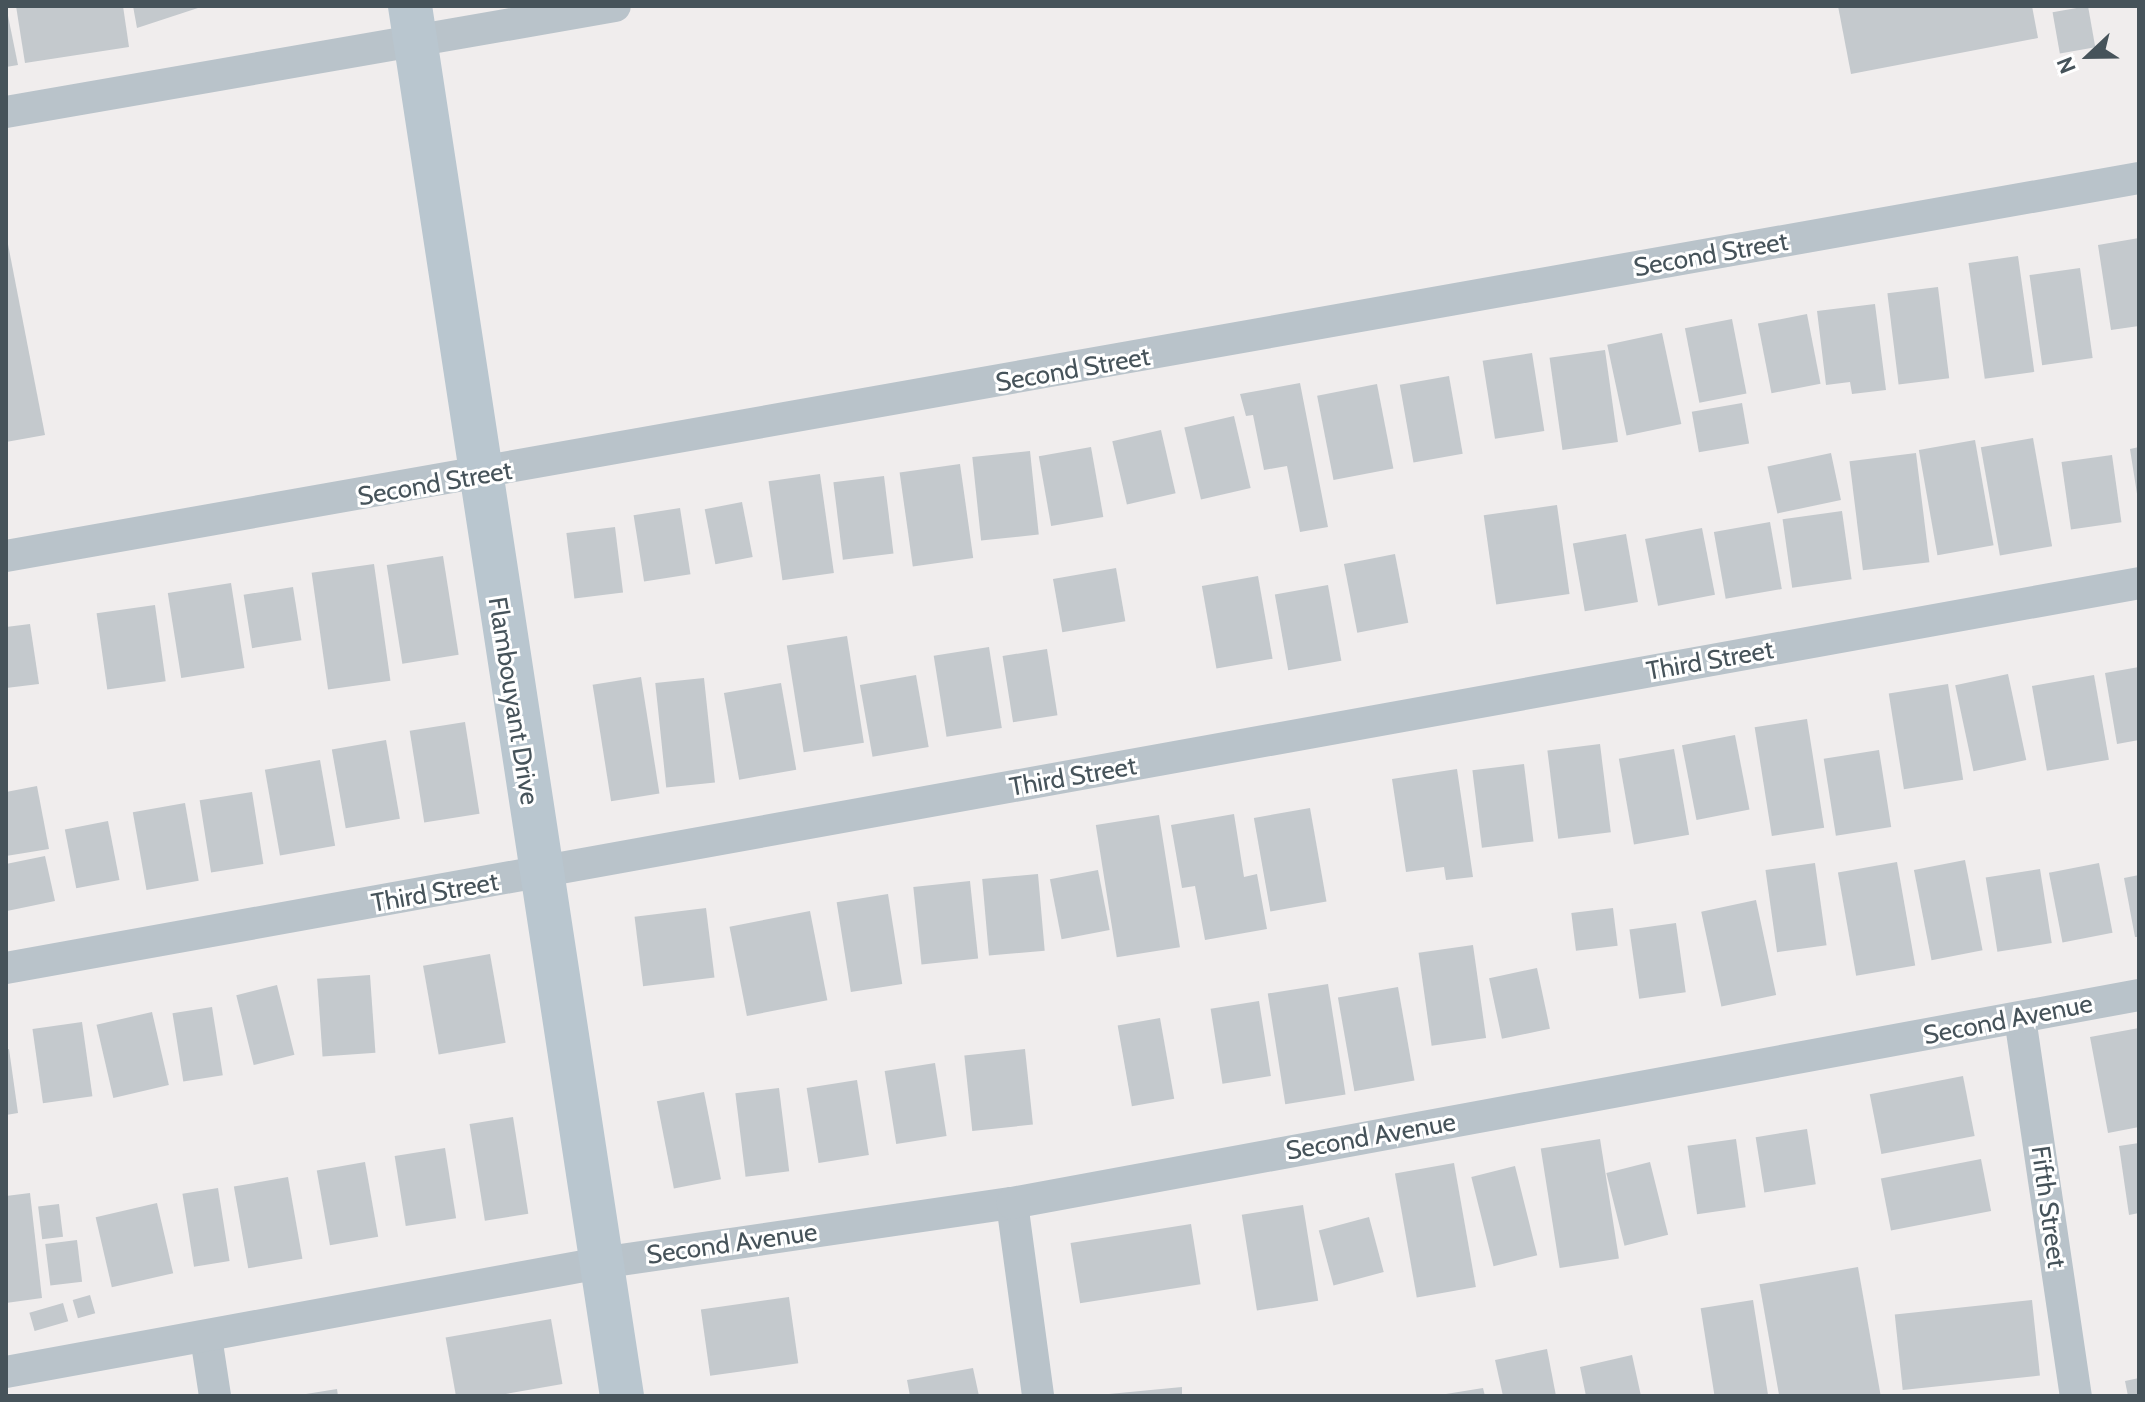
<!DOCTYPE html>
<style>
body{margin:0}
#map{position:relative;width:2145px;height:1402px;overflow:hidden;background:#f0eded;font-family:Cabin,sans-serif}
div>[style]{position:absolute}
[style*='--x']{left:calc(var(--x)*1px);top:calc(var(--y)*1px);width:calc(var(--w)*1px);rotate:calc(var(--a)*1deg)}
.building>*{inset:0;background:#c4c9cd;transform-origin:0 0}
.street>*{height:32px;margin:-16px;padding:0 16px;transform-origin:16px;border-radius:16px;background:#b9c3ca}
.secondary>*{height:44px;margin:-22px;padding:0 22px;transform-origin:22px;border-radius:22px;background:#b9c6cf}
span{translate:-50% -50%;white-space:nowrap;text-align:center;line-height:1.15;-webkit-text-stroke:6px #fff;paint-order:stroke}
.street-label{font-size:26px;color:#46535a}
.frame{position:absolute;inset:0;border:8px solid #46535a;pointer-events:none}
.north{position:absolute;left:2049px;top:16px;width:80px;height:80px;-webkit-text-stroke:6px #fff;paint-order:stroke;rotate:248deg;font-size:22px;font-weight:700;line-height:32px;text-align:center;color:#46535a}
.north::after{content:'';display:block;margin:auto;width:28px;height:36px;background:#46535a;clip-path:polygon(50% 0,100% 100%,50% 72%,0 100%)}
</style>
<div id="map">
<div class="building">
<div style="clip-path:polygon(6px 6px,18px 65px,6px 67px)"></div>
<div style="clip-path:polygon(16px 6px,123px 6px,129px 47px,25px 63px)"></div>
<div style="clip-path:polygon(133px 6px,201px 6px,201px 7px,137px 28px)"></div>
<div style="clip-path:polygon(1838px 6px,2032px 6px,2038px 38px,1851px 74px)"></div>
<div style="left:2088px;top:6px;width:42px;height:36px;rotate:80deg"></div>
<div style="clip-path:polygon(6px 234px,45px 435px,6px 442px)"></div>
<div style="clip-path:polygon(2139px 238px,2139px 326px,2111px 330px,2098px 245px)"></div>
<div style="left:2018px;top:256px;width:117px;height:50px;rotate:82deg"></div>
<div style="left:2080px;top:268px;width:91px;height:51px;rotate:82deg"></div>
<div style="left:1938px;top:287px;width:92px;height:51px;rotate:83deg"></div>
<div style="clip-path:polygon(1875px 304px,1886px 390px,1852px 394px,1850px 382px,1826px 385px,1817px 311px)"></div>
<div style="left:1807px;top:314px;width:71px;height:50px;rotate:79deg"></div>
<div style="left:1732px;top:319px;width:76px;height:48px;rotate:79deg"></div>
<div style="left:1662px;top:333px;width:93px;height:56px;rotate:78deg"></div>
<div style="left:1605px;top:350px;width:93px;height:56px;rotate:82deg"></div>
<div style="left:1532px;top:353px;width:79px;height:50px;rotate:81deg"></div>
<div style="left:1449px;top:376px;width:79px;height:50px;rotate:80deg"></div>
<div style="clip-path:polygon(1300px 383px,1328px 527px,1300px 532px,1287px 466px,1264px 470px,1253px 415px,1246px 416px,1240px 394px)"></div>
<div style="left:1377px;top:384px;width:86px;height:61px;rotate:79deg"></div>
<div style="left:1742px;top:403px;width:41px;height:51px;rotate:80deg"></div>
<div style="left:1234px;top:416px;width:74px;height:51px;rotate:77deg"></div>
<div style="left:1161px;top:430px;width:65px;height:50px;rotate:77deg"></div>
<div style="left:2033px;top:438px;width:110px;height:53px;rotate:80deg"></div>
<div style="left:1975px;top:440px;width:107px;height:57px;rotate:80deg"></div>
<div style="left:1091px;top:447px;width:71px;height:53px;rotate:80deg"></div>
<div style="clip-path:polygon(2139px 447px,2139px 494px,2137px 494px,2130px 449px)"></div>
<div style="left:1030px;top:451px;width:84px;height:58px;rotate:84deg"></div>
<div style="left:1831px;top:453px;width:48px;height:65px;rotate:78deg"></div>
<div style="left:1916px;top:453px;width:110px;height:67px;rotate:83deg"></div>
<div style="left:2112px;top:455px;width:68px;height:51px;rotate:82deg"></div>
<div style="left:960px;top:464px;width:95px;height:61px;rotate:82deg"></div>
<div style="left:820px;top:474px;width:100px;height:52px;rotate:82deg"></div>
<div style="left:884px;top:476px;width:78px;height:51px;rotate:83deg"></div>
<div style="left:742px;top:502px;width:56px;height:38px;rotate:79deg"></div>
<div style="left:1557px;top:505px;width:90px;height:74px;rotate:82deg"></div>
<div style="left:680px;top:508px;width:67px;height:47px;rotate:81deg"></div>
<div style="left:1842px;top:511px;width:69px;height:60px;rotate:82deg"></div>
<div style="left:1770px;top:522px;width:68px;height:57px;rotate:80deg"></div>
<div style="left:615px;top:527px;width:66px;height:49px;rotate:83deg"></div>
<div style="left:1702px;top:528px;width:68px;height:58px;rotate:79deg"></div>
<div style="left:1626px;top:534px;width:69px;height:54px;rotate:80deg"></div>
<div style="left:1395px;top:554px;width:70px;height:52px;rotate:79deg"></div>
<div style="left:443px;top:556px;width:100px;height:57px;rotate:81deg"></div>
<div style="left:374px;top:564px;width:118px;height:63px;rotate:82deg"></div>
<div style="left:1116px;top:568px;width:54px;height:64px;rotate:80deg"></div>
<div style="left:1258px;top:576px;width:84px;height:57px;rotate:80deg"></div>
<div style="left:231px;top:583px;width:86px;height:64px;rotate:81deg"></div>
<div style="left:1328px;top:585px;width:77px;height:54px;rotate:80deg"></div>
<div style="left:293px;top:587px;width:54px;height:50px;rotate:81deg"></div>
<div style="left:155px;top:605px;width:77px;height:59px;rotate:82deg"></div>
<div style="clip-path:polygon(30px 624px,39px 684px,6px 688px,6px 627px)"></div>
<div style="left:847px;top:636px;width:108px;height:61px;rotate:81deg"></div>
<div style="left:989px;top:647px;width:82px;height:56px;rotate:81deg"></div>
<div style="left:1047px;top:649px;width:67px;height:45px;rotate:81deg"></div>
<div style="clip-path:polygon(2139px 667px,2139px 740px,2117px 744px,2105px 673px)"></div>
<div style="left:2008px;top:674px;width:88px;height:54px;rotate:78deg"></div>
<div style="left:916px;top:675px;width:73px;height:57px;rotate:80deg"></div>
<div style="left:2094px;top:675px;width:86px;height:63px;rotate:80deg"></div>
<div style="left:641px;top:677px;width:118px;height:49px;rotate:81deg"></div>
<div style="left:704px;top:678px;width:105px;height:49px;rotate:84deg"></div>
<div style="left:781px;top:683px;width:88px;height:58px;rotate:80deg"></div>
<div style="left:1948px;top:684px;width:97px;height:60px;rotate:81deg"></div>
<div style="left:1807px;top:719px;width:110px;height:53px;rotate:81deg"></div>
<div style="left:465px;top:722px;width:93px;height:56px;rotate:81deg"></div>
<div style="left:1735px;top:735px;width:76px;height:54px;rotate:79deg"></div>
<div style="left:386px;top:740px;width:80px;height:55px;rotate:80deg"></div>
<div style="left:1600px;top:744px;width:89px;height:53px;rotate:83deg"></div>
<div style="left:1674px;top:749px;width:87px;height:56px;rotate:80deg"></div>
<div style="left:1879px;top:750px;width:78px;height:56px;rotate:81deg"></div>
<div style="left:320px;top:760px;width:87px;height:56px;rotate:80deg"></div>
<div style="left:1524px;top:764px;width:78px;height:52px;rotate:83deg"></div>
<div style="clip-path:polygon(1457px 769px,1473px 877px,1446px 880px,1444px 867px,1406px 872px,1392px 779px)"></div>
<div style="clip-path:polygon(37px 786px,49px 849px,6px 856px,6px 792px)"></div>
<div style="left:252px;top:792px;width:73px;height:53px;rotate:81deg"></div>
<div style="left:185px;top:803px;width:79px;height:53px;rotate:80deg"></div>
<div style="left:1310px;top:808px;width:95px;height:57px;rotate:80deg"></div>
<div style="clip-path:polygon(1234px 814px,1244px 877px,1257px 874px,1267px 929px,1205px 940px,1195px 886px,1182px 888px,1171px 825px)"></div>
<div style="left:1159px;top:815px;width:134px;height:64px;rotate:81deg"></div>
<div style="left:108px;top:821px;width:60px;height:44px;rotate:79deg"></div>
<div style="clip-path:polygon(45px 856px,55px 901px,7px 911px,6px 864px)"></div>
<div style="left:1965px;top:860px;width:92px;height:52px;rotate:79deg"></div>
<div style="left:1897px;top:862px;width:105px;height:60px;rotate:80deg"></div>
<div style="left:1815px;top:863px;width:83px;height:50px;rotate:82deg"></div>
<div style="left:2099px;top:863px;width:71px;height:51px;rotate:79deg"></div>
<div style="left:2040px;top:869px;width:75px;height:55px;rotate:81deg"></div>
<div style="left:1098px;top:870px;width:61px;height:49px;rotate:79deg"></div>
<div style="left:1038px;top:874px;width:77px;height:56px;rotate:85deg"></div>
<div style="clip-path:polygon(2139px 875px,2139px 937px,2135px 937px,2124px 878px)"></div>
<div style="left:970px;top:881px;width:78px;height:57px;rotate:84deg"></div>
<div style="left:888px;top:894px;width:91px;height:52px;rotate:81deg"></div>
<div style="left:1756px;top:900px;width:97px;height:56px;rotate:78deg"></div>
<div style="left:706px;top:908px;width:70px;height:72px;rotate:83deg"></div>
<div style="left:1613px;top:908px;width:38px;height:42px;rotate:83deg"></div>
<div style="left:810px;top:911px;width:91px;height:82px;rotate:79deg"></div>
<div style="left:1676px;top:923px;width:70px;height:47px;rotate:82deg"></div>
<div style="left:1473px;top:945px;width:94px;height:55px;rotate:82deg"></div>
<div style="left:490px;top:954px;width:90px;height:68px;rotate:80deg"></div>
<div style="left:1537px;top:968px;width:62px;height:49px;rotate:78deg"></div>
<div style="left:370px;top:975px;width:78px;height:53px;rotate:86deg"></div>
<div style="left:1328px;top:984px;width:112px;height:61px;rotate:81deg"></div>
<div style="left:277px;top:985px;width:72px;height:42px;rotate:76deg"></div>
<div style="left:1398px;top:987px;width:95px;height:61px;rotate:80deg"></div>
<div style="left:1259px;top:1001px;width:76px;height:49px;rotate:81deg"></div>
<div style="left:212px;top:1007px;width:69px;height:40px;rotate:81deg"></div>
<div style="left:152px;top:1012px;width:75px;height:57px;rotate:77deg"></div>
<div style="left:1160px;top:1018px;width:82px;height:43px;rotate:80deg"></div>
<div style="left:82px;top:1022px;width:75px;height:50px;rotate:82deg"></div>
<div style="clip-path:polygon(2139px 1028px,2139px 1127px,2108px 1133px,2090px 1037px)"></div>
<div style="clip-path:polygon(9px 1049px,18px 1113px,6px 1115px,6px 1050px)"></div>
<div style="left:1025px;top:1049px;width:76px;height:61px;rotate:84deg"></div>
<div style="left:935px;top:1063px;width:74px;height:51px;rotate:81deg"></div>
<div style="left:1963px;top:1076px;width:61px;height:95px;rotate:79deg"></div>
<div style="left:857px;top:1080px;width:76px;height:51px;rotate:81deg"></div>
<div style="left:779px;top:1088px;width:84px;height:44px;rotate:83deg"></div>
<div style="left:704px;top:1092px;width:89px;height:48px;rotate:79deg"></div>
<div style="left:513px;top:1117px;width:98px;height:44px;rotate:81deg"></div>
<div style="left:1807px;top:1129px;width:56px;height:52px;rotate:81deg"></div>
<div style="left:1600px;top:1139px;width:121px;height:60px;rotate:81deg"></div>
<div style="left:1736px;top:1139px;width:69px;height:49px;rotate:82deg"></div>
<div style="clip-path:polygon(2139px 1143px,2139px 1213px,2129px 1215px,2119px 1146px)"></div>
<div style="left:445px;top:1148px;width:71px;height:51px;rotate:81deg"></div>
<div style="left:1981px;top:1159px;width:53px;height:102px;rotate:79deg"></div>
<div style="left:365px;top:1162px;width:76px;height:49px;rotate:80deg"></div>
<div style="left:1650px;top:1162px;width:75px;height:45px;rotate:76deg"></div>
<div style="left:1454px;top:1163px;width:126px;height:60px;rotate:80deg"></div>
<div style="left:1515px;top:1166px;width:92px;height:45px;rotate:76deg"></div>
<div style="left:288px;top:1177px;width:83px;height:55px;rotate:80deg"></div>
<div style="left:218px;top:1188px;width:74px;height:36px;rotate:81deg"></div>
<div style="clip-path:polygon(30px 1193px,42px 1298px,6px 1303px,6px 1196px)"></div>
<div style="left:157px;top:1203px;width:72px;height:63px;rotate:77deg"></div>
<div style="left:59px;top:1204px;width:33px;height:21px;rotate:83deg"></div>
<div style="left:1303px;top:1205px;width:97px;height:62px;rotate:81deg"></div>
<div style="left:1369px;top:1217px;width:57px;height:52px;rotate:75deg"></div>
<div style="left:1191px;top:1224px;width:61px;height:122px;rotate:81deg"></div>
<div style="left:77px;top:1240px;width:42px;height:32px;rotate:83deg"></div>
<div style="left:1858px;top:1267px;width:131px;height:100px;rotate:80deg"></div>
<div style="left:90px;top:1295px;width:19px;height:18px;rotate:74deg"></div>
<div style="left:789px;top:1297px;width:67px;height:89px;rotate:82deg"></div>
<div style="left:1753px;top:1300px;width:97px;height:53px;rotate:81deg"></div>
<div style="left:2032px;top:1300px;width:76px;height:138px;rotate:84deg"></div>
<div style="left:63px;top:1303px;width:19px;height:35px;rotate:74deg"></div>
<div style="left:551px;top:1319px;width:66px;height:107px;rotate:80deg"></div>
<div style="clip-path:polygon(1547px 1349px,1556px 1396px,1503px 1396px,1495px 1360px)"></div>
<div style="clip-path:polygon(1632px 1355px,1641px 1396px,1586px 1396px,1580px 1367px)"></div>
<div style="clip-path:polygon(973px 1368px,979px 1396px,910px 1396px,907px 1380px)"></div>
<div style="clip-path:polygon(2139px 1378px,2139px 1396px,2128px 1396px,2125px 1381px)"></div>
<div style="clip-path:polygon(1182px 1387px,1182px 1396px,1110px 1396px,1109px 1394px)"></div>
<div style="clip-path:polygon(1483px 1388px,1485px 1396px,1446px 1396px,1446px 1394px)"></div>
<div style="clip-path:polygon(337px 1389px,338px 1396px,306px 1396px,306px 1394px)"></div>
</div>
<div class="street">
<div style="--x:6;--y:112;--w:618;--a:-9.87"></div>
<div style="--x:6;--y:556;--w:2166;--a:-10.05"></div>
<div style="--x:6;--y:968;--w:2167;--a:-10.23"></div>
<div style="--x:2020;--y:1018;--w:382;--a:81.6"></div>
<div style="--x:1012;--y:1203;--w:195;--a:82.3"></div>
<div style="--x:206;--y:1337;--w:60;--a:81.3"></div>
<div style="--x:6;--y:1372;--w:604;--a:-10.4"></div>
<div style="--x:600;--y:1263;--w:416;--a:-8.3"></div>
<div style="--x:1012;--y:1203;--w:1146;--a:-10.46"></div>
</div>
<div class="secondary">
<div style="--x:410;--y:6;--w:1406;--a:81.33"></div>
</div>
<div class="street-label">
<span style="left:1711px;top:255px;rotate:-10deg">Second Street</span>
<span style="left:1073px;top:370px;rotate:-10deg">Second Street</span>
<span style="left:435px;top:484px;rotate:-10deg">Second Street</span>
<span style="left:1710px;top:661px;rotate:-10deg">Third Street</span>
<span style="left:513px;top:701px;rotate:81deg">Flambouyant Drive</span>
<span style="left:1073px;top:777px;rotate:-10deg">Third Street</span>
<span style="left:435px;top:893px;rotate:-10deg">Third Street</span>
<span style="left:2008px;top:1020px;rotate:-11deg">Second Avenue</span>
<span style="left:1371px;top:1137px;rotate:-10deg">Second Avenue</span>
<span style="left:2048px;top:1207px;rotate:82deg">Fifth Street</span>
<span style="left:732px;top:1244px;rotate:-8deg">Second Avenue</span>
</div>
<div class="frame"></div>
<div class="north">N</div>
</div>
